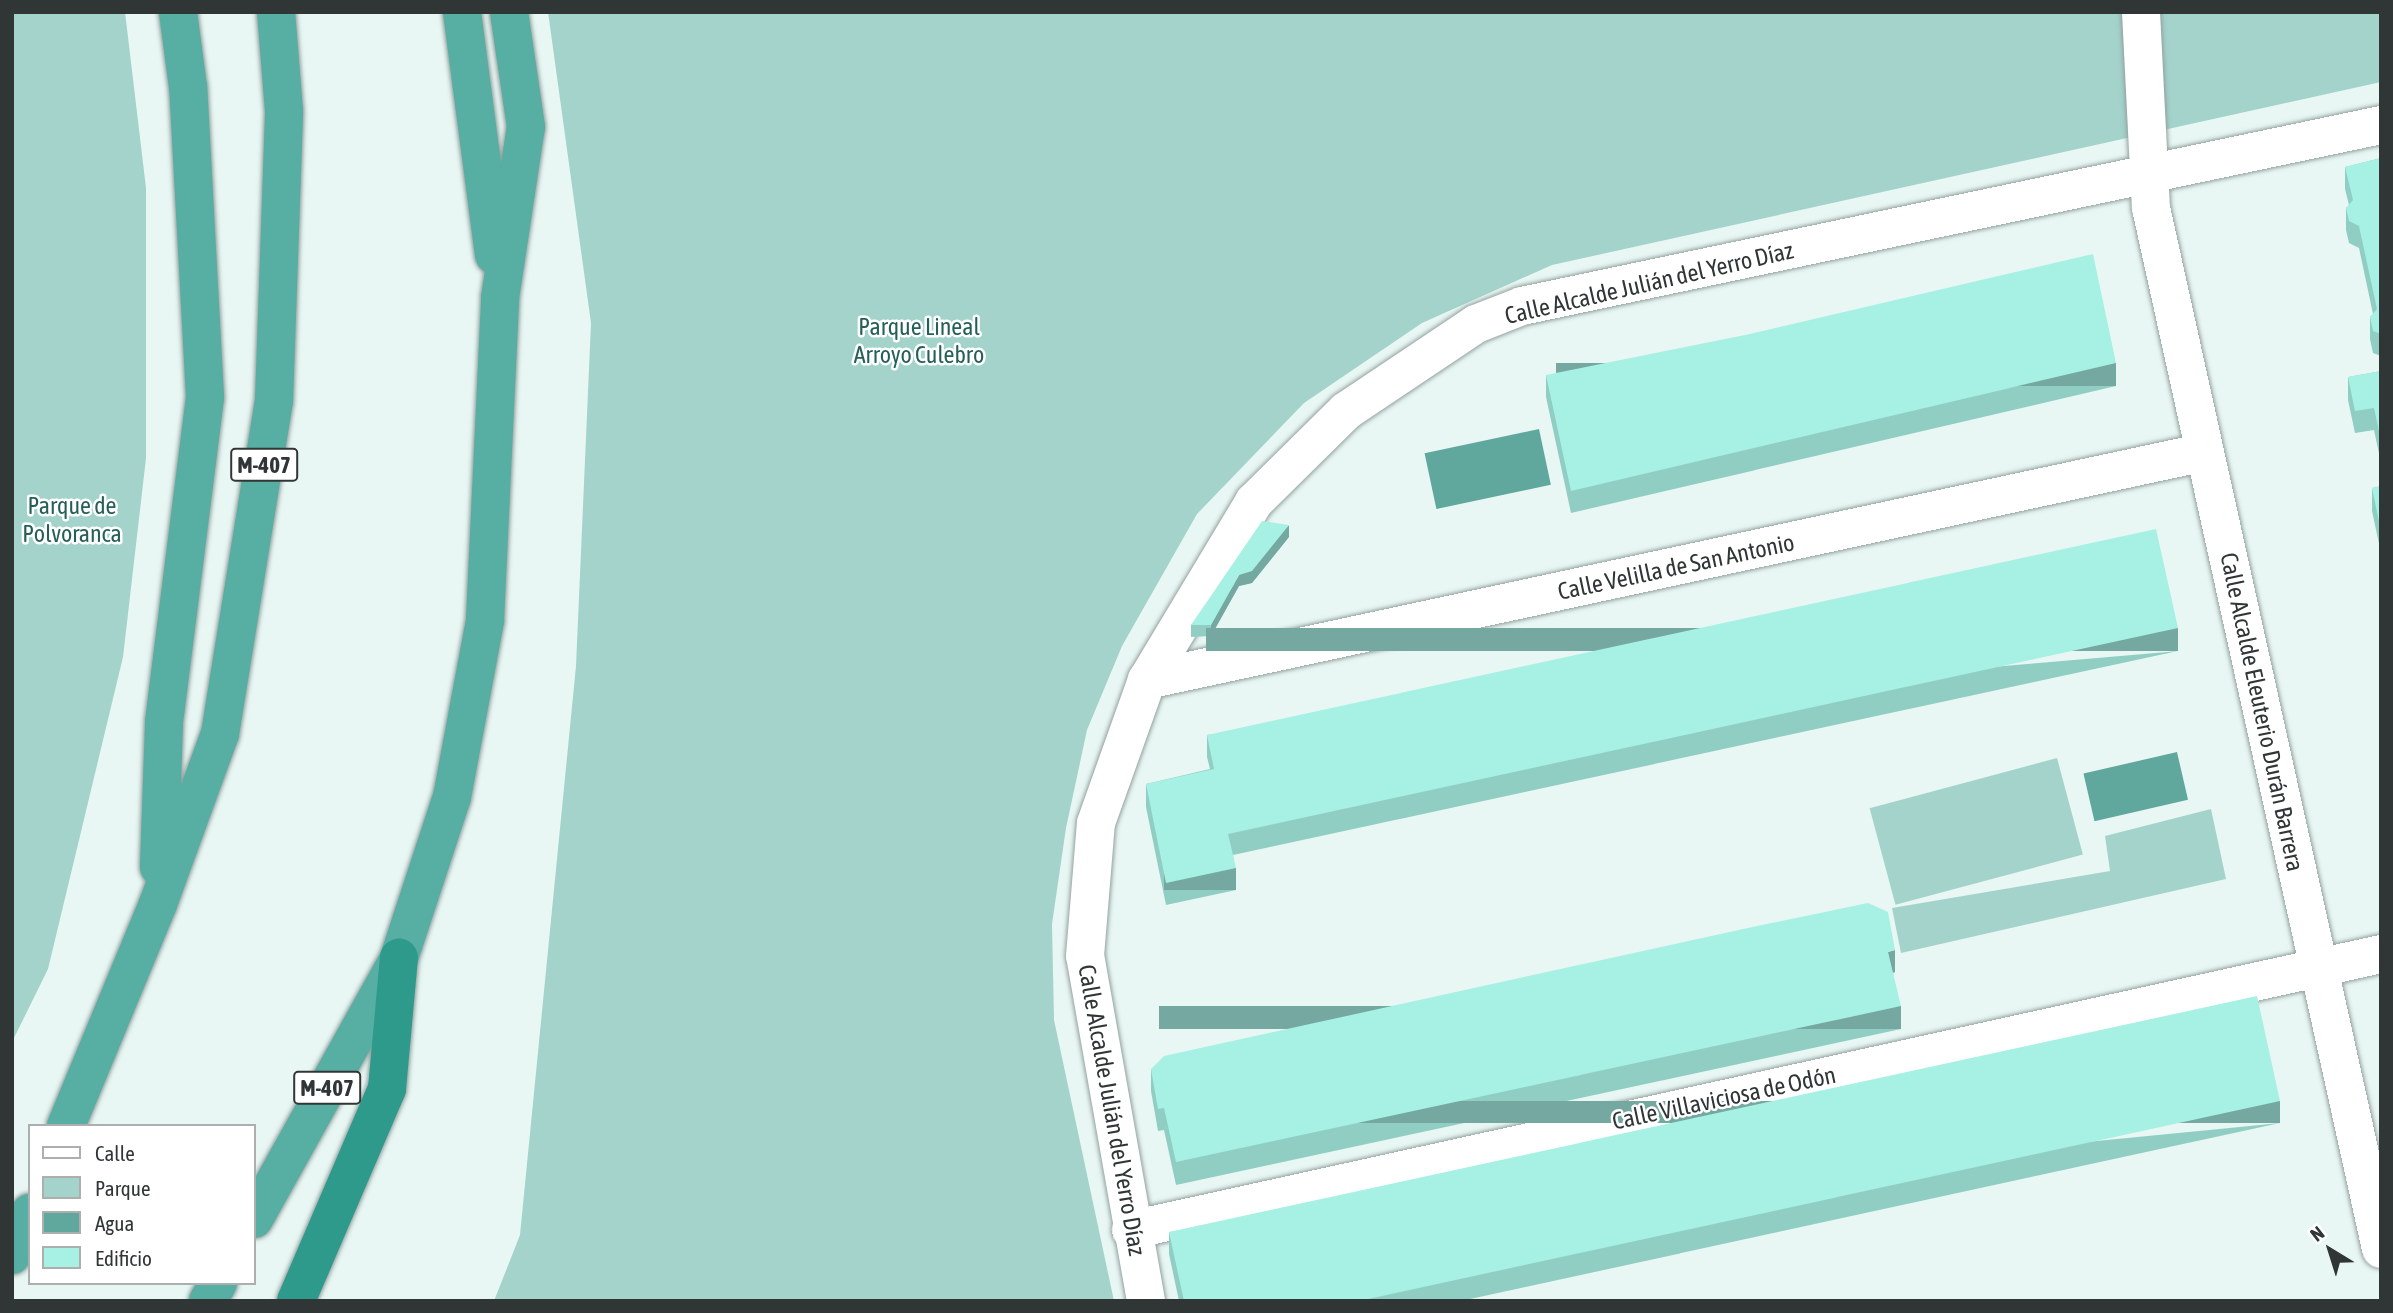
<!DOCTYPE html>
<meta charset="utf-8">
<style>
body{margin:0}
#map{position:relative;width:2393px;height:1313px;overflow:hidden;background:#e8f7f4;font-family:"Asap Condensed",sans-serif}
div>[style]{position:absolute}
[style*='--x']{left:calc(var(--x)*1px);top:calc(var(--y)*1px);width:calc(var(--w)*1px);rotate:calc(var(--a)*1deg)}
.green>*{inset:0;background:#a3d3cb;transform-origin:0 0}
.water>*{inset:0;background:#60a89d;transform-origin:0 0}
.roads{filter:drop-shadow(0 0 2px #93a19f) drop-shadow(0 0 2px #93a19f)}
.minor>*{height:38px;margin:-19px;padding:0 19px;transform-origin:19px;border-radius:19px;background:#fff}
.trunk>*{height:38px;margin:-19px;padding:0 19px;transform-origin:19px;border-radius:19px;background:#57aea3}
.motorway>*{height:38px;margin:-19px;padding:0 19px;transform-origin:19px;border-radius:19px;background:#2d9a8c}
.wall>*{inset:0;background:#90cec4}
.shaded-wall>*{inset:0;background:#75a8a0;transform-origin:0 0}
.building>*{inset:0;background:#a7f0e4}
span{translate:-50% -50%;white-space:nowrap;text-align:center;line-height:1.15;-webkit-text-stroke:5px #fff;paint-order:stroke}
.shield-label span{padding:2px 5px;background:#fff;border:2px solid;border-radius:5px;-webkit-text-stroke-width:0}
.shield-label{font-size:23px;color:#303635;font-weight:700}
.street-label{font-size:24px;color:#303635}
.park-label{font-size:24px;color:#256058}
.frame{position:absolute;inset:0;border:14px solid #303635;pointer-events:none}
.legend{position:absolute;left:28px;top:1124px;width:228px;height:161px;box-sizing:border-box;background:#fff;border:2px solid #acafae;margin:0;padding:9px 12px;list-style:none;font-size:21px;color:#303635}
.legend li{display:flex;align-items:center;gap:14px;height:35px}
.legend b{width:35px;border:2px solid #acafae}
.north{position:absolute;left:2295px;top:1215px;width:70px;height:70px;-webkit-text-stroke:5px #fff;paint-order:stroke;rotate:322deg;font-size:19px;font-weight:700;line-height:28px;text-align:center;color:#303635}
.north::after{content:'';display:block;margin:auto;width:24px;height:32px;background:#303635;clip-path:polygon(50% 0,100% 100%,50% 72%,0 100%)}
</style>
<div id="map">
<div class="green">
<div style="clip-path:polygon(12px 12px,125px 12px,146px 188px,146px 458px,123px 657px,48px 969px,12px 1042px)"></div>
<div style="clip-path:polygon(548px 12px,2381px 12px,2381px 82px,1552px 265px,1422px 323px,1304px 403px,1197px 514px,1122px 646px,1087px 730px,1066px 828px,1052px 924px,1054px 1020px,1114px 1301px,494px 1301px,520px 1235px,576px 666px,591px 323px)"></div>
<div style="left:2057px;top:758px;width:100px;height:194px;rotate:75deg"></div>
<div style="clip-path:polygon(2211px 809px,2226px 879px,1901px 953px,1892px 908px,2110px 871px,2105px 836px)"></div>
</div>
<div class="water">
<div style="left:1539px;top:429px;width:57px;height:117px;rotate:78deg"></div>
<div style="left:2177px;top:752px;width:49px;height:96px;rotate:77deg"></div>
</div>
<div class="roads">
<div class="minor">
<div style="--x:2141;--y:12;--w:196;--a:87.1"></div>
<div style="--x:2151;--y:208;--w:1066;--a:77.54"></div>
<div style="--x:1147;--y:680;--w:1082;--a:-12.16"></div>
<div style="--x:1131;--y:1230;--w:1280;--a:-12.45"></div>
<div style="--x:1146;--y:1301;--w:350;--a:-100"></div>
<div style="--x:1085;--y:956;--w:133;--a:-85.3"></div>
<div style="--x:1096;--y:823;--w:152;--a:-70.4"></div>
<div style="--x:1147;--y:680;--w:208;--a:-59"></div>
<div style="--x:1254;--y:502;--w:129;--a:-44.7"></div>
<div style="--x:1346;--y:411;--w:156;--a:-33.8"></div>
<div style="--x:1476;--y:324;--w:49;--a:-21.4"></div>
<div style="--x:1522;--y:306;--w:878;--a:-11.9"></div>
</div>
<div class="trunk">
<div style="--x:462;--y:12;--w:245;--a:82.5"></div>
<div style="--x:159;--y:867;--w:145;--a:-88"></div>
<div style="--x:164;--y:722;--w:328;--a:-82.8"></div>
<div style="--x:205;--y:397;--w:310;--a:-93.1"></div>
<div style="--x:188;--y:87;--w:76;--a:-97.6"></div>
<div style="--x:66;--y:1126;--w:240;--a:-67.5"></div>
<div style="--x:158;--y:904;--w:181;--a:-70"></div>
<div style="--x:220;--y:734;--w:337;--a:-80.8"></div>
<div style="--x:274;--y:401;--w:290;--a:-88"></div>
<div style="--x:284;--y:111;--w:99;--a:-94.6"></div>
<div style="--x:254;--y:1219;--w:299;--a:-60.9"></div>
<div style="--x:399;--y:958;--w:169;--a:-71.8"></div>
<div style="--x:452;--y:797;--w:180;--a:-79.4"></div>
<div style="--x:485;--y:620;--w:322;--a:-87.3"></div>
<div style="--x:500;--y:298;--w:173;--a:-81.4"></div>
<div style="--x:526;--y:127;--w:116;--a:-98.4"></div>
<div style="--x:12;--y:1255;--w:46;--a:-66.8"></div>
<div style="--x:208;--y:1301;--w:21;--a:-61"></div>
</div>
<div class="motorway">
<div style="--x:296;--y:1301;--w:231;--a:-66.8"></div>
<div style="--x:387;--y:1089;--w:132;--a:-84.8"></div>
</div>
</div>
<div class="wall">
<div style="clip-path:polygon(2381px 158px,2381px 356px,2373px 353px,2370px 339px,2370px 317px,2373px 314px,2359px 248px,2349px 243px,2346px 230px,2346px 208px,2349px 205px,2345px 189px,2345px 167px)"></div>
<div style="clip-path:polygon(2381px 371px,2381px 463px,2374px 430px,2355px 433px,2348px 400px,2348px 377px)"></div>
<div style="clip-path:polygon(1546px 375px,2116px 386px,1571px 513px,1546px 397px)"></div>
<div style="clip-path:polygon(2381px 486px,2381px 553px,2372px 511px,2372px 488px)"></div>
<div style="clip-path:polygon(1289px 537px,1252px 583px,1239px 586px,1211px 636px,1191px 637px,1191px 625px)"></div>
<div style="clip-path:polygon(2178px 651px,1233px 855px,1236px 890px,1166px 905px,1146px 807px,1146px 784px,1210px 769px,1207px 757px,1207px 735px)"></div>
<div style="clip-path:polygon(1895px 972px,1893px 973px,1901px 1029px,1176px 1185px,1164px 1130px,1158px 1131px,1151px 1091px,1151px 1069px)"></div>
<div style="clip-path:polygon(2280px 1123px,1461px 1301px,1179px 1301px,1169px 1254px,1169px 1232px)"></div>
</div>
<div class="shaded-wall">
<div style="left:2116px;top:363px;width:23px;height:560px;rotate:90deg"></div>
<div style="clip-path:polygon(1289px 525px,1289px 537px,1252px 583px,1239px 586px,1211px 636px,1211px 625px,1239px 575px)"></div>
<div style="left:2178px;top:628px;width:23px;height:972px;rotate:90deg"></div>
<div style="left:1236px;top:868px;width:22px;height:72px;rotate:90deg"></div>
<div style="clip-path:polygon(1895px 950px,1895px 972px,1888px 975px,1888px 952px)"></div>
<div style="left:1901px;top:1006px;width:23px;height:742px;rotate:90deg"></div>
<div style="left:2280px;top:1101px;width:22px;height:942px;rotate:90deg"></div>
</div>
<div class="building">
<div style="clip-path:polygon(2381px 158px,2381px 334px,2373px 331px,2370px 317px,2377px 309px,2359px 226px,2349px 221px,2346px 208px,2353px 200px,2345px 167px)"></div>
<div style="clip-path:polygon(2093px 254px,2116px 363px,1571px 491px,1546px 375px,1750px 334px)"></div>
<div style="clip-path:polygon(2381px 371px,2381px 441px,2374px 408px,2355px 411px,2348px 377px)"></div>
<div style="clip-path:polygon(2381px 486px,2381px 531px,2372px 488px)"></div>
<div style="clip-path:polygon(1262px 521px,1289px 525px,1252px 571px,1239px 575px,1211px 625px,1191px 625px)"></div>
<div style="clip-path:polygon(2156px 529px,2178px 628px,1228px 834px,1236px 868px,1166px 883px,1146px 784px,1214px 769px,1207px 735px)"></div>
<div style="clip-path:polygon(1868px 903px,1888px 912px,1895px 950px,1888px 952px,1901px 1006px,1176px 1162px,1164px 1108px,1158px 1109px,1151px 1069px,1164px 1056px,1757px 926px)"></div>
<div style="clip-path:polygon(2257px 996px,2280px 1101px,1359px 1301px,1184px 1301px,1169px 1232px)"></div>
</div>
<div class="shield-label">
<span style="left:264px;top:465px">M-407</span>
<span style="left:327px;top:1088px">M-407</span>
</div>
<div class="street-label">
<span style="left:1649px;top:283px;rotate:-13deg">Calle Alcalde Julián del Yerro Díaz</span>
<span style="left:1676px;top:567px;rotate:-12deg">Calle Velilla de San Antonio</span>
<span style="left:2262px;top:712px;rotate:78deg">Calle Alcalde Eleuterio Durán Barrera</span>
<span style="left:1724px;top:1098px;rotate:-12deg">Calle Villaviciosa de Odón</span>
<span style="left:1112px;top:1110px;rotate:80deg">Calle Alcalde Julián del Yerro Díaz</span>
</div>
<div class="park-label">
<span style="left:919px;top:341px">Parque Lineal<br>Arroyo Culebro</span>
<span style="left:72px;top:520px">Parque de<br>Polvoranca</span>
</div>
<div class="frame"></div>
<ul class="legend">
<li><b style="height:9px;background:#fff"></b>Calle</li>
<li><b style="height:19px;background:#a3d3cb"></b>Parque</li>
<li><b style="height:19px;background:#60a89d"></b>Agua</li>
<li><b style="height:19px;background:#a7f0e4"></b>Edificio</li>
</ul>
<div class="north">N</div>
</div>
